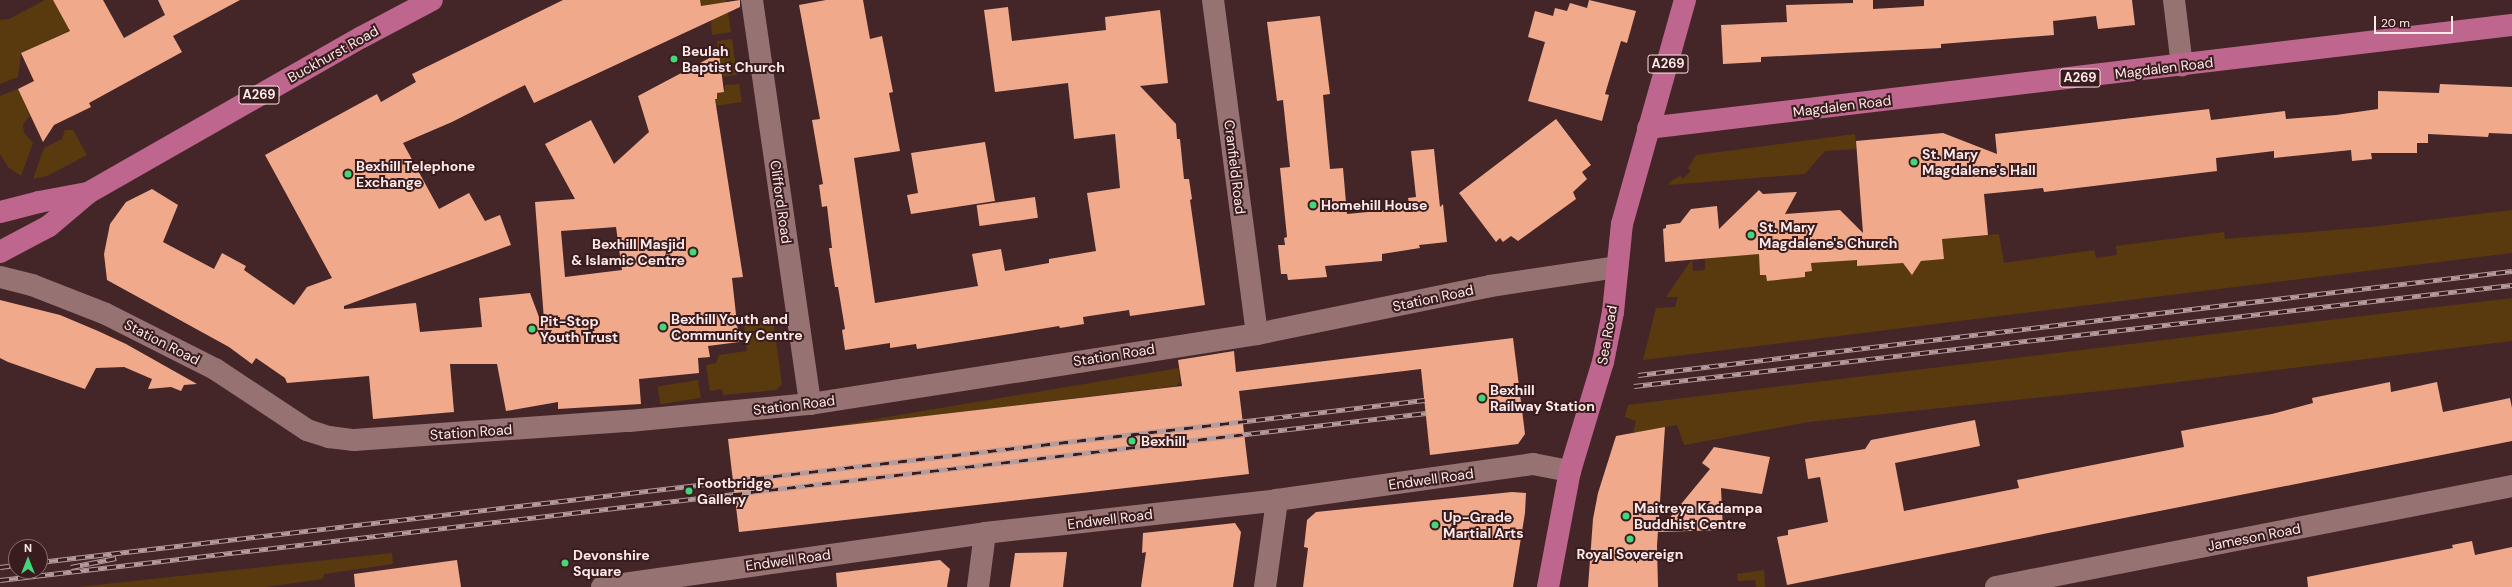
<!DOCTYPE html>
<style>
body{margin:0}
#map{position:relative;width:2512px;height:587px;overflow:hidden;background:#442628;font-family:"DM Sans",sans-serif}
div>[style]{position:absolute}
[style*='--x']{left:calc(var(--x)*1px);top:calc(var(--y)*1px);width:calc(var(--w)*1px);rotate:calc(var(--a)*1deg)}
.green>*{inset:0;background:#593a0f;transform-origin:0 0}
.building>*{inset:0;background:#f1a98b;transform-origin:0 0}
.minor>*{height:22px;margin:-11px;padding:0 11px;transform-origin:11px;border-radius:11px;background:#967273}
.major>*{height:22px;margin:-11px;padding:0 11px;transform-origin:11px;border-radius:11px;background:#bf668f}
.rail>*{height:4.5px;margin-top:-2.25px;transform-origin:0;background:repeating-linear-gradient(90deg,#391c1e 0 9px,#b49b9c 0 18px);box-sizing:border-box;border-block:1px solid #b49b9c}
.dots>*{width:11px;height:11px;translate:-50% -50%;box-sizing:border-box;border:2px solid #391c1e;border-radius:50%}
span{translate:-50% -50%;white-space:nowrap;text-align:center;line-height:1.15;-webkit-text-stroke:4px #391c1e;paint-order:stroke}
.shield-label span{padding:1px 3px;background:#391c1e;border:1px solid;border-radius:3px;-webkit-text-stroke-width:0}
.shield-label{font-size:13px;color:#fee9e9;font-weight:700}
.poi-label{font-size:14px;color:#fee9e9;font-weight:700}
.left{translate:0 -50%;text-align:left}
.right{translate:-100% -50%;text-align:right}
.street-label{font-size:14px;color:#fee9e9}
.north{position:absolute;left:8px;top:539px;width:40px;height:40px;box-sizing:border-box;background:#391c1e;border:1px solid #886e6f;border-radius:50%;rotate:0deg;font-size:11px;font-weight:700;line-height:16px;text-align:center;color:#fee9e9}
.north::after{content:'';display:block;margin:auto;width:14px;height:18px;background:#44d77a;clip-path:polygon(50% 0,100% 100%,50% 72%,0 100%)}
.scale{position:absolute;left:2374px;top:16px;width:79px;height:18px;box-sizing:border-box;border:2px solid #fee9e9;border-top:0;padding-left:5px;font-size:12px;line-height:14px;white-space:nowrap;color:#fee9e9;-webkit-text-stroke:3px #391c1e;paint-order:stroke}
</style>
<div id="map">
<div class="green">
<div style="clip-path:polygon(45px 0,53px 0,70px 30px,21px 53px,18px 77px,0 84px,0 20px,9px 19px)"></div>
<div style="clip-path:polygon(700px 0,726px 0,731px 32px,712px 35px,711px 22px,713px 20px,708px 5px,701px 8px)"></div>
<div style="clip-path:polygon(732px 39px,737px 75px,724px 77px,722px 74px,717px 41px)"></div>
<div style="clip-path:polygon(739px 84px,742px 102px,674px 112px,673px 105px,717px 99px,717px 93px,724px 92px,725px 85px)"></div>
<div style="clip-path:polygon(18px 89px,30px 116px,23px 124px,24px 133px,33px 143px,21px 176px,8px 167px,0 154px,0 96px)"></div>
<div style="clip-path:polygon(65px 130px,73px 130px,87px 155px,47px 176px,33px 179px,44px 148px,62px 139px)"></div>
<div style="clip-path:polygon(1855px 134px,1856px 149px,1825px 151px,1805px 174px,1668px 185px,1671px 181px,1680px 176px,1683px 179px,1691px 171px,1688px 168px,1696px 155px)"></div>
<div style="clip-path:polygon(2512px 210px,2512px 253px,1643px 360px,1656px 308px,1675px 307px,1678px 297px,1666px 297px,1692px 259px,1693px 271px,1705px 270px,1705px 259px,1764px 253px,1760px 275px,1766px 275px,1767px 281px,1772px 281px,1771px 274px,1800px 272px,1801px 278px,1805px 277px,1805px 272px,1812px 271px,1811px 263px,1839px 261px,1856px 256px,1857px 266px,1903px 263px,1917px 267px,1921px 261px,1944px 259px,1941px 232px,1964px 235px,1965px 238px,1999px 234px,2004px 263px,2094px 250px,2096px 258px,2117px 255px,2116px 246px,2224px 232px,2225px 239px,2371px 227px)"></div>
<div style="clip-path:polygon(2512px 298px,2512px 341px,2129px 388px,1809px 422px,1684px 445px,1677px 425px,1633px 433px,1636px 421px,1625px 417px,1628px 405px,1675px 399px)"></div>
<div style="clip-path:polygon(773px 320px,782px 384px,776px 390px,723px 395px,722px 389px,710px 391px,706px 365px,716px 363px,719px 355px,747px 351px,744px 325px)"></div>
<div style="clip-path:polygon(1179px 368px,1180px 382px,1176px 386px,810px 430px)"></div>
<div style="left:698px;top:380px;width:18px;height:41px;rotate:81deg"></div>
<div style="clip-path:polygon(392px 553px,393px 564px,324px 574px,323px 579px,266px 587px,78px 587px)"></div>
<div style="clip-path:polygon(1764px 570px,1765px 587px,1756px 587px,1755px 580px,1738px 581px,1737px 574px)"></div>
</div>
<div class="building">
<div style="clip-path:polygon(53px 0,103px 0,124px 38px,165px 15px,158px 0,240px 0,173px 36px,182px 52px,89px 103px,91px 107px,54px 125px,43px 142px,18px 89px,34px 81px,21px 53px,70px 31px)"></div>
<div style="clip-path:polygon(evenodd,563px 0,700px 0,701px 6px,740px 0,740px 7px,534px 103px,525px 85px,452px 122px,403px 143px,439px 209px,469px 193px,485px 221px,500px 215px,511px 245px,344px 306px,344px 309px,416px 303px,420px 332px,482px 327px,479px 298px,530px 293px,545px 333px,535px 202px,575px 199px,545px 144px,591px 120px,614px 164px,649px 132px,638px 96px,719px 53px,724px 92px,717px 93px,717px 99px,715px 99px,743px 277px,732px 278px,739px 342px,708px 346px,710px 357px,698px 358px,699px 373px,639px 379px,641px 404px,558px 409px,558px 402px,506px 411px,497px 364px,450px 364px,454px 412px,373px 419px,369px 376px,287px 383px,285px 378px,256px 358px,252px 364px,229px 347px,107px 280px,104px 254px,110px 224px,126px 202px,152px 189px,178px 205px,163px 242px,214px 269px,222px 253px,246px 266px,244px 270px,294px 305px,307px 287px,332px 278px,265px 155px,377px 94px,381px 102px,416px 82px,412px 74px,563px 0,616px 227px,622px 270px,565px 277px,561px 231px,616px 227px)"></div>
<div style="clip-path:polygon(826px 0,863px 0,870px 39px,882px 36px,893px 92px,889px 93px,900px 151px,854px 158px,875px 303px,978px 286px,972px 254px,1001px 249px,1005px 271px,1049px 263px,1049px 259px,1096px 251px,1087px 193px,1120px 188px,1115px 134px,1074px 139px,1068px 83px,995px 92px,984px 10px,1008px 7px,1012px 41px,1106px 30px,1105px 17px,1160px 10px,1168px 83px,1140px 86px,1176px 124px,1177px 139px,1180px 139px,1184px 179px,1189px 179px,1192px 199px,1190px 200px,1205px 305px,1130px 316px,1129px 310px,1083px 317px,1084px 324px,1060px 328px,1059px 326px,917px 349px,916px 344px,890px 348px,890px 343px,845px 350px,842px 330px,845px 329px,838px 287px,835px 287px,829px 248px,832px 248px,827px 206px,822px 207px,819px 185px,823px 184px,812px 120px,820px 119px,799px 5px)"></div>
<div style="clip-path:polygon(1589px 0,1636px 11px,1627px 43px,1621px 41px,1605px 94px,1609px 95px,1602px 121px,1528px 101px,1545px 42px,1528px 37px,1535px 11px,1553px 16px,1555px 8px,1567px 11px,1570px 3px,1587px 8px)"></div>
<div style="clip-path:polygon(1853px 0,1873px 0,1873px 9px,1924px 6px,1924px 0,2132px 0,2135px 25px,2098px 29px,2096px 16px,2053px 21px,2054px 35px,1941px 44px,1941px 48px,1761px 57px,1761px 62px,1723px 64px,1721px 25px,1787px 22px,1786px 5px,1853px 3px)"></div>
<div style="clip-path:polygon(1320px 16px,1330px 94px,1323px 95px,1330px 169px,1343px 168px,1347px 214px,1410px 208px,1408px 198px,1416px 197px,1411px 151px,1434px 149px,1440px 207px,1443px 204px,1447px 242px,1419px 245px,1420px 248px,1382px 254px,1382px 261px,1325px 266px,1327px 277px,1288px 280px,1287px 274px,1281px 274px,1278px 245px,1285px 245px,1284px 238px,1287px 237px,1280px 168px,1290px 167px,1283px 100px,1277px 101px,1267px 22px)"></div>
<div style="clip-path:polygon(2440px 84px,2512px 87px,2512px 134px,2489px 133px,2488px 137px,2428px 134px,2428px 143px,2417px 143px,2417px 153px,2371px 153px,2372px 159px,2352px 161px,2351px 150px,2274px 158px,2274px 151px,2216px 158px,2217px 171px,2044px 192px,2043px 188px,1984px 194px,1988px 235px,1942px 239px,1944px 259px,1921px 261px,1912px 275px,1903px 263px,1857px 266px,1857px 260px,1811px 263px,1812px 271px,1805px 272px,1805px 277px,1767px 281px,1766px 275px,1760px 275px,1759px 254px,1665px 262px,1663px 229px,1666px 228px,1666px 225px,1680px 223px,1691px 209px,1717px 206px,1719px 229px,1759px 190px,1763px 194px,1797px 192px,1785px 214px,1840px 210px,1863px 233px,1856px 141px,1943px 133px,1997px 154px,1995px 134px,2209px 109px,2211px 120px,2285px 111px,2286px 119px,2336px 115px,2378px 109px,2378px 91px,2439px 93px)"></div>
<div style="clip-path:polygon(1556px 119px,1591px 165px,1582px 172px,1587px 179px,1573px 192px,1576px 199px,1518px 241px,1511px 236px,1503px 242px,1500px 238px,1496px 242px,1459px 193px)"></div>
<div style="clip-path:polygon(985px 142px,995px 201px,911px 214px,907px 195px,918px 193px,911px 153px)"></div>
<div style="left:1035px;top:197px;width:21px;height:59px;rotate:82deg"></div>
<div style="clip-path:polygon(0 300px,60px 315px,98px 331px,126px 344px,197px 384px,184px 385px,181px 391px,171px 387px,148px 389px,152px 379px,124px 367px,96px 368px,85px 389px,8px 362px,0 358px)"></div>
<div style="clip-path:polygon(1513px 338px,1525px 434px,1518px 444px,1430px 455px,1421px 369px,1239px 391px,1249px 474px,739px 532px,728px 439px,1182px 386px,1178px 360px,1234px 351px,1236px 372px)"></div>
<div style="clip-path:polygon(2390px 382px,2391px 392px,2437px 382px,2443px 412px,2510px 398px,2512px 408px,2512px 441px,1787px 585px,1777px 537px,1788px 535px,1788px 530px,1828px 522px,1820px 477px,1808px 479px,1805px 459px,1865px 449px,1871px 440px,1975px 420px,1980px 446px,1895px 463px,1904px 511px,2019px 488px,2017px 480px,2184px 447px,2181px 431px,2272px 414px,2313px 403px,2312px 398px)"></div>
<div style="clip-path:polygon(1665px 427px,1657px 546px,1658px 587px,1588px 587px,1593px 519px,1598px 493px,1616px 436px)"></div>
<div style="clip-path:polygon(1714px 447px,1770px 457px,1762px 494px,1721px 488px,1723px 530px,1658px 532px,1710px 469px,1702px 463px)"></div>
<div style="clip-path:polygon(1512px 492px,1526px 493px,1525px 513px,1513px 587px,1303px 587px,1308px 548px,1304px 547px,1307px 520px,1316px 512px)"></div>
<div style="clip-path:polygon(1235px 523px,1241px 532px,1233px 587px,1141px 587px,1146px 552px,1142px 553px,1143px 533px)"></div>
<div style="clip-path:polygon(2472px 541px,2475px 555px,2512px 547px,2512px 587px,2308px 587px,2307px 577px,2453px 548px,2452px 545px)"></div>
<div style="clip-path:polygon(1067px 552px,1063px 587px,1010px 587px,1015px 553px)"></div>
<div style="clip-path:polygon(457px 560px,461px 587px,355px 587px,354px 574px)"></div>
<div style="clip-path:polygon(940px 560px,950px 569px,947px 587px,837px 587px,836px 573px)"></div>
</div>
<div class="minor">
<div style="--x:752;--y:0;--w:408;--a:81.8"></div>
<div style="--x:1213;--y:0;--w:337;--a:82.5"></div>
<div style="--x:2174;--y:0;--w:66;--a:83.1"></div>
<div style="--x:0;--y:277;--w:33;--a:14"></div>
<div style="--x:32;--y:285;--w:79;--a:21.4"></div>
<div style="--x:106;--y:314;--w:122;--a:26.8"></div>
<div style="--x:215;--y:369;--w:110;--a:33.5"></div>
<div style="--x:307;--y:430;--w:23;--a:18"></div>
<div style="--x:329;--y:437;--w:25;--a:7"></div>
<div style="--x:354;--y:440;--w:276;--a:-4"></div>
<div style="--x:629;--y:421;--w:182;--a:-5.4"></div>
<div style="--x:810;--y:404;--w:452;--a:-8.9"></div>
<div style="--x:1257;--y:334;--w:238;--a:-11.6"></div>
<div style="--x:1490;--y:286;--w:128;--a:-8.5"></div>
<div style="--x:602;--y:587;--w:387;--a:-8"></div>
<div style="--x:985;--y:533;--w:294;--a:-6.4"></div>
<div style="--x:1277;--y:500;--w:259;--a:-8"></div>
<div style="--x:1533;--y:464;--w:38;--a:11"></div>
<div style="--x:978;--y:587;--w:54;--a:-82.6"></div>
<div style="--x:1265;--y:587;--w:88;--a:-82.1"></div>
<div style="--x:1996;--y:587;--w:526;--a:-11.07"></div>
</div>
<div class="major">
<div style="--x:1648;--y:128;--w:870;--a:-6.8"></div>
<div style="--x:0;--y:212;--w:40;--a:-14.4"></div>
<div style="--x:39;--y:202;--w:49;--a:-10.6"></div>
<div style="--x:0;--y:252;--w:55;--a:-28"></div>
<div style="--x:49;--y:226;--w:51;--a:-40.2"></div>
<div style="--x:88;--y:193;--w:315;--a:-29.7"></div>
<div style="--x:362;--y:37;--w:79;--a:-27.9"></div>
<div style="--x:1548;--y:587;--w:118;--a:-79.3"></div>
<div style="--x:1570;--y:471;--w:114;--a:-73.2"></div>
<div style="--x:1603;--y:362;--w:51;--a:-78.7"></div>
<div style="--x:1613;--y:312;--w:88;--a:-84.2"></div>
<div style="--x:1622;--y:224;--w:233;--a:-74.3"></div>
</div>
<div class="rail">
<div style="--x:1638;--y:375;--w:880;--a:-6.79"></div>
<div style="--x:1634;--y:386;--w:884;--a:-6.56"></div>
<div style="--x:40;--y:562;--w:1394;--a:-6.67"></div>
<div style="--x:0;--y:567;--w:16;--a:-7"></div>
<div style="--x:71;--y:567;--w:46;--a:-11.3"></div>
<div style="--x:0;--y:580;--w:1436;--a:-6.68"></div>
</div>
<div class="dots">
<div style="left:674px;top:59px;background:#44d77a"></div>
<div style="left:1914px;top:162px;background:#44d77a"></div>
<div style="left:348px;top:174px;background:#44d77a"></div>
<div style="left:1313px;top:205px;background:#44d77a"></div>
<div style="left:1751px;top:235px;background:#44d77a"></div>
<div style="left:693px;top:252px;background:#44d77a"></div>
<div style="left:663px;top:327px;background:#44d77a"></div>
<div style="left:532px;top:329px;background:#44d77a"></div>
<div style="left:1482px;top:398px;background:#44d77a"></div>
<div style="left:1132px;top:441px;background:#44d77a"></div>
<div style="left:689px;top:491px;background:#44d77a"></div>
<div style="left:1626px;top:516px;background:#44d77a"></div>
<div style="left:1435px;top:525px;background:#44d77a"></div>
<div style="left:1630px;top:539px;background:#44d77a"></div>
<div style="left:565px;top:563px;background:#44d77a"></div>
</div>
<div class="shield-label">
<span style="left:1668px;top:64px">A269</span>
<span style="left:2080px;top:78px">A269</span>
<span style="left:259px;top:95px">A269</span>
</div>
<div class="poi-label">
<span class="left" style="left:682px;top:59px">Beulah<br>Baptist Church</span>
<span class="left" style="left:1922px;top:162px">St. Mary<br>Magdalene's Hall</span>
<span class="left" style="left:356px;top:174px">Bexhill Telephone<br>Exchange</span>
<span class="left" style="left:1321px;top:205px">Homehill House</span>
<span class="left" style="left:1759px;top:235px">St. Mary<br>Magdalene's Church</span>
<span class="right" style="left:685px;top:252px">Bexhill Masjid<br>&amp; Islamic Centre</span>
<span class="left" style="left:671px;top:327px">Bexhill Youth and<br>Community Centre</span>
<span class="left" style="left:540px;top:329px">Pit-Stop<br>Youth Trust</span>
<span class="left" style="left:1490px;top:398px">Bexhill<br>Railway Station</span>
<span class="left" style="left:1141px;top:441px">Bexhill</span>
<span class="left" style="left:697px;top:491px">Footbridge<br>Gallery</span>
<span class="left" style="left:1634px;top:516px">Maitreya Kadampa<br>Buddhist Centre</span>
<span class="left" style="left:1443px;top:525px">Up-Grade<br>Martial Arts</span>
<span style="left:1630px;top:554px">Royal Sovereign</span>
<span class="left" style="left:573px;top:563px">Devonshire<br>Square</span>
</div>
<div class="street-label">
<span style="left:333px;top:54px;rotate:-29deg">Buckhurst Road</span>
<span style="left:2164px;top:68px;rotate:-7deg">Magdalen Road</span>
<span style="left:1842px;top:106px;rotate:-7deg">Magdalen Road</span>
<span style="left:1235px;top:167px;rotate:83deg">Cranfield Road</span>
<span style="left:781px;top:202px;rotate:82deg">Clifford Road</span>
<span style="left:1433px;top:298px;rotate:-12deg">Station Road</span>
<span style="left:1607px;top:335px;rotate:-80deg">Sea Road</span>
<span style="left:162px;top:342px;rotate:27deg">Station Road</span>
<span style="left:1114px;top:355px;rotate:-9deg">Station Road</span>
<span style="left:794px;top:405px;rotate:-7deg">Station Road</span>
<span style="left:471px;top:432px;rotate:-4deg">Station Road</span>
<span style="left:1431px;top:479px;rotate:-8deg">Endwell Road</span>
<span style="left:1110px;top:519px;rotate:-7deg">Endwell Road</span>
<span style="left:2254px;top:537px;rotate:-11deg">Jameson Road</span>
<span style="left:788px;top:560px;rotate:-8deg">Endwell Road</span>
</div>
<div class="north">N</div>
<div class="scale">20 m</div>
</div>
